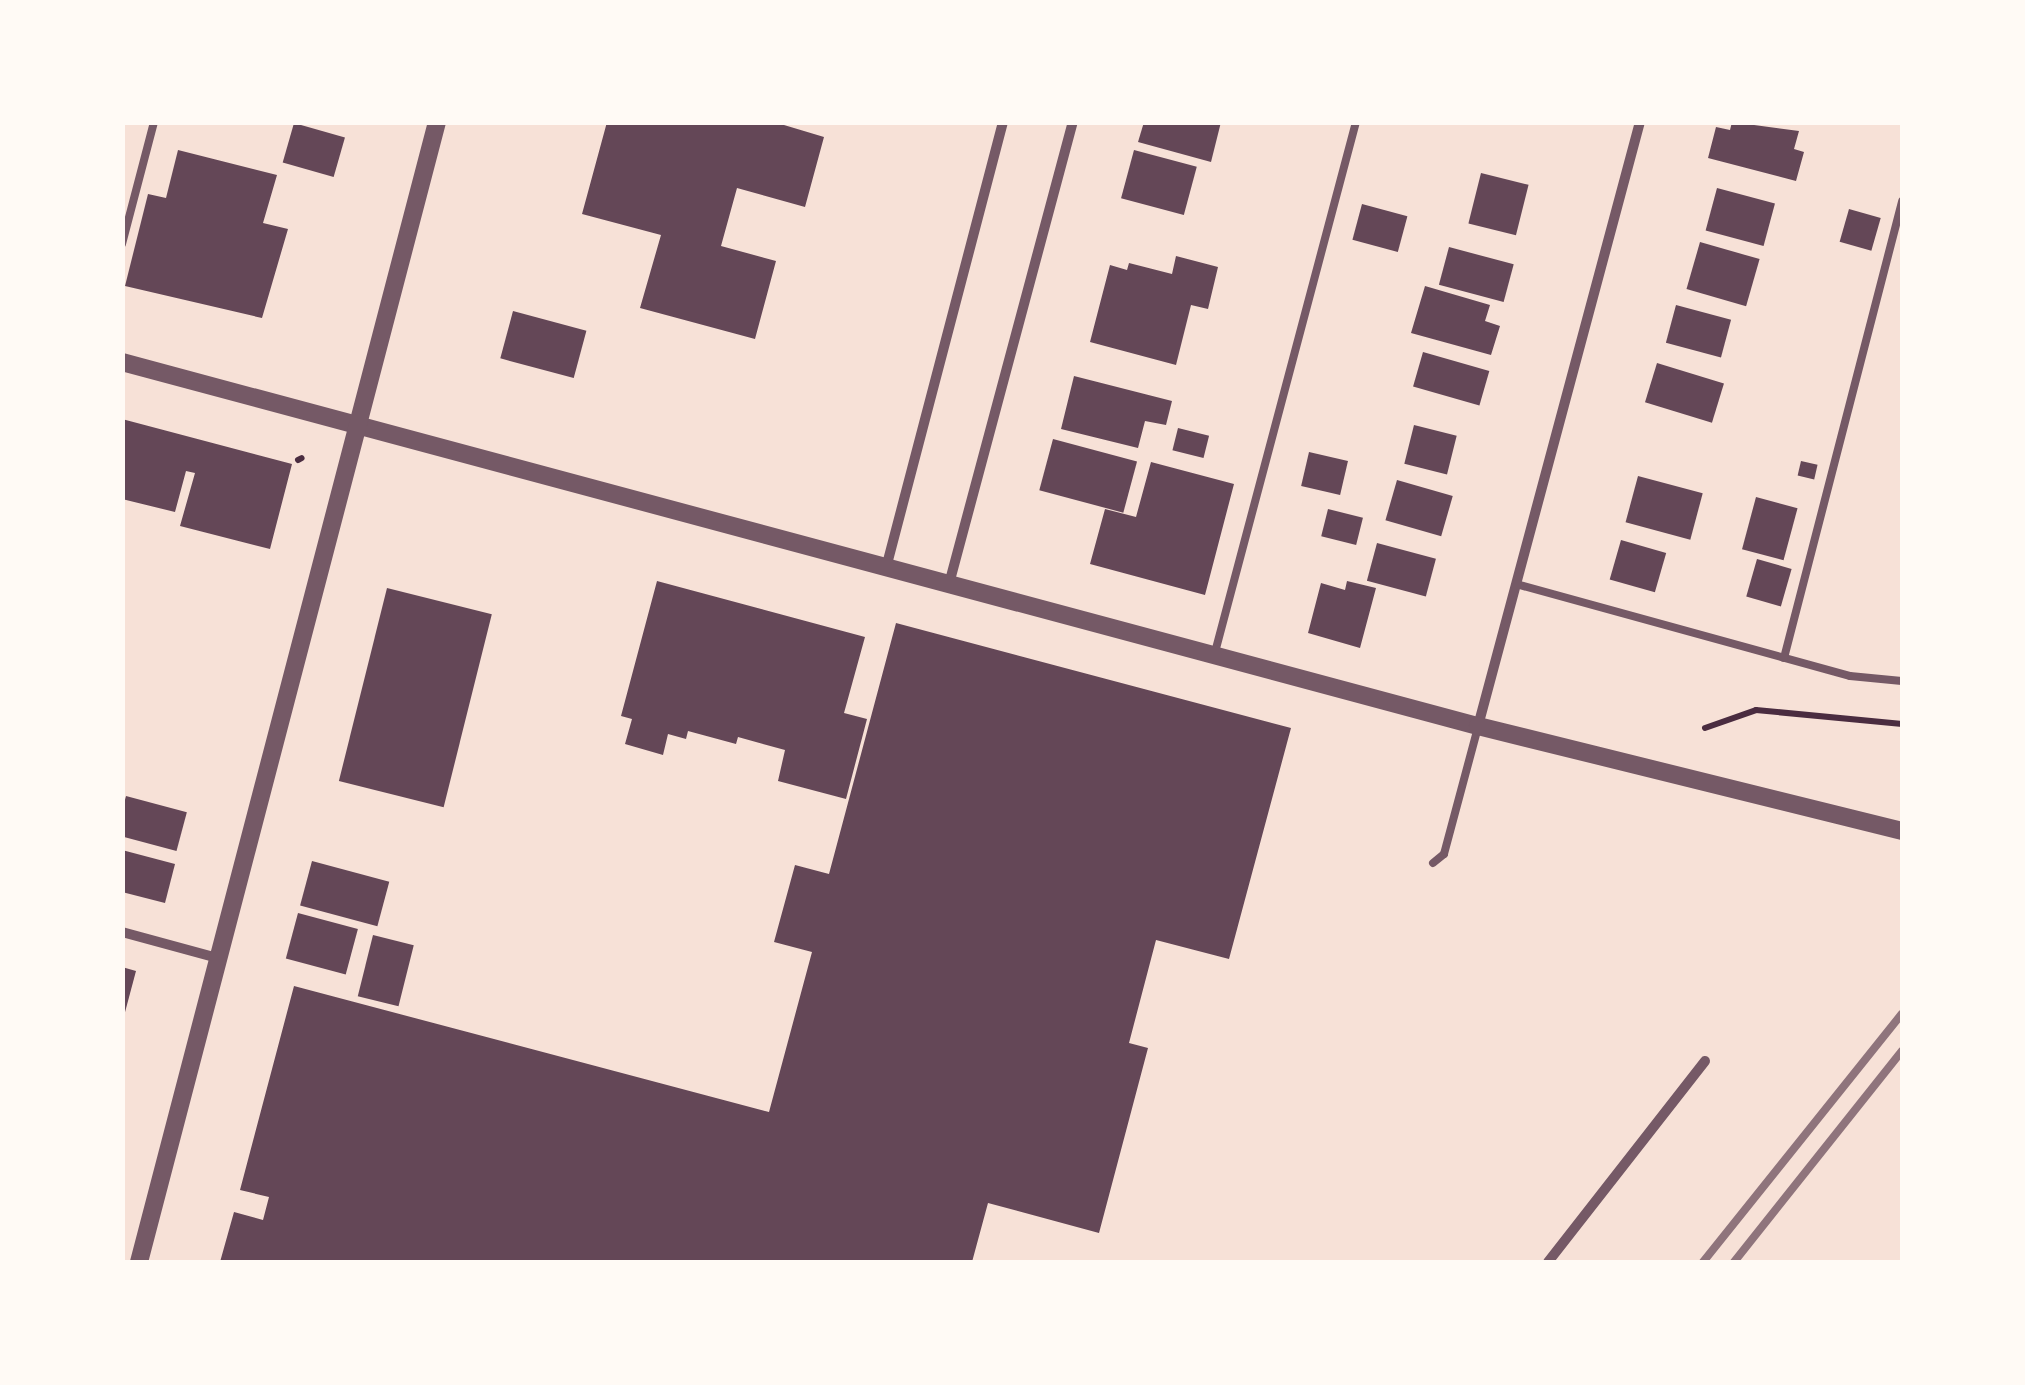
<!DOCTYPE html>
<style>
body{margin:0}
#map{position:relative;width:2025px;height:1385px;overflow:hidden;background:#f7e1d7;font-family:Barlow,sans-serif}
div>[style]{position:absolute}
[style*='--x']{left:calc(var(--x)*1px);top:calc(var(--y)*1px);width:calc(var(--w)*1px);rotate:calc(var(--a)*1deg)}
.building>*{inset:0;background:#644757;transform-origin:0 0}
.path>*{height:6px;margin:-3px;padding:0 3px;transform-origin:3px;border-radius:3px;background:#4a2c40}
.service>*{height:8px;margin:-4px;padding:0 4px;transform-origin:4px;border-radius:4px;background:#755966}
.minor>*{height:10px;margin:-5px;padding:0 5px;transform-origin:5px;border-radius:5px;background:#755966}
.tertiary>*{height:18px;margin:-9px;padding:0 9px;transform-origin:9px;border-radius:9px;background:#755966}
.rail>*{height:8px;margin:-4px;padding:0 4px;transform-origin:4px;border-radius:4px;background:#8f747c}
span{translate:-50% -50%;white-space:nowrap;text-align:center;line-height:1.15;-webkit-text-stroke:10px #fffaf5;paint-order:stroke}
.frame{position:absolute;inset:0;border:125px solid #fffaf5;pointer-events:none}
</style>
<div id="map">
<div class="building">
<div style="clip-path:polygon(607px 122px,774px 122px,824px 137px,805px 207px,737px 188px,721px 246px,776px 261px,755px 339px,640px 308px,661px 235px,582px 214px)"></div>
<div style="clip-path:polygon(1144px 122px,1221px 122px,1211px 162px,1138px 142px)"></div>
<div style="clip-path:polygon(1732px 122px,1799px 131px,1794px 149px,1804px 152px,1796px 181px,1708px 158px,1716px 127px,1730px 130px)"></div>
<div style="left:294px;top:123px;width:53px;height:41px;rotate:16deg"></div>
<div style="clip-path:polygon(178px 150px,277px 175px,263px 223px,288px 229px,262px 318px,125px 286px,148px 194px,166px 198px)"></div>
<div style="left:1134px;top:150px;width:65px;height:50px;rotate:15deg"></div>
<div style="left:1481px;top:173px;width:49px;height:52px;rotate:14deg"></div>
<div style="left:1717px;top:188px;width:60px;height:44px;rotate:15deg"></div>
<div style="left:1362px;top:204px;width:47px;height:37px;rotate:15deg"></div>
<div style="left:1849px;top:209px;width:33px;height:34px;rotate:16deg"></div>
<div style="left:1700px;top:242px;width:62px;height:49px;rotate:16deg"></div>
<div style="left:1449px;top:247px;width:67px;height:39px;rotate:15deg"></div>
<div style="clip-path:polygon(1176px 256px,1218px 267px,1208px 309px,1191px 305px,1176px 365px,1090px 342px,1110px 265px,1127px 270px,1129px 263px,1172px 274px)"></div>
<div style="clip-path:polygon(1425px 286px,1490px 305px,1485px 321px,1500px 326px,1491px 355px,1411px 333px)"></div>
<div style="left:1676px;top:305px;width:57px;height:39px;rotate:15deg"></div>
<div style="left:513px;top:311px;width:76px;height:49px;rotate:15deg"></div>
<div style="left:1423px;top:352px;width:69px;height:36px;rotate:16deg"></div>
<div style="left:1657px;top:363px;width:70px;height:41px;rotate:17deg"></div>
<div style="clip-path:polygon(1074px 376px,1172px 401px,1166px 425px,1145px 421px,1138px 448px,1061px 429px)"></div>
<div style="clip-path:polygon(122px 419px,292px 464px,270px 549px,180px 526px,195px 473px,186px 471px,175px 512px,122px 499px)"></div>
<div style="left:1414px;top:425px;width:44px;height:40px;rotate:14deg"></div>
<div style="left:1178px;top:428px;width:32px;height:23px;rotate:14deg"></div>
<div style="left:1053px;top:439px;width:87px;height:53px;rotate:15deg"></div>
<div style="left:1309px;top:452px;width:40px;height:35px;rotate:13deg"></div>
<div style="left:1801px;top:461px;width:17px;height:15px;rotate:13deg"></div>
<div style="clip-path:polygon(1151px 462px,1234px 484px,1205px 595px,1090px 564px,1105px 509px,1136px 517px)"></div>
<div style="left:1638px;top:476px;width:67px;height:48px;rotate:15deg"></div>
<div style="left:1397px;top:480px;width:58px;height:42px;rotate:16deg"></div>
<div style="left:1756px;top:497px;width:43px;height:54px;rotate:15deg"></div>
<div style="left:1328px;top:509px;width:36px;height:28px;rotate:14deg"></div>
<div style="left:1621px;top:540px;width:47px;height:41px;rotate:16deg"></div>
<div style="left:1377px;top:543px;width:61px;height:39px;rotate:15deg"></div>
<div style="left:1757px;top:559px;width:36px;height:39px;rotate:16deg"></div>
<div style="clip-path:polygon(657px 581px,865px 637px,844px 713px,867px 719px,846px 799px,778px 781px,785px 750px,738px 737px,736px 744px,688px 731px,686px 739px,668px 734px,663px 755px,625px 744px,632px 719px,621px 716px)"></div>
<div style="clip-path:polygon(1347px 581px,1376px 588px,1360px 648px,1308px 633px,1321px 583px,1345px 590px)"></div>
<div style="left:387px;top:588px;width:108px;height:199px;rotate:14deg"></div>
<div style="clip-path:polygon(896px 623px,1291px 728px,1229px 959px,1156px 940px,1129px 1043px,1148px 1048px,1099px 1233px,988px 1203px,972px 1262px,220px 1262px,234px 1212px,263px 1220px,269px 1197px,240px 1190px,294px 986px,769px 1112px,812px 952px,774px 942px,795px 865px,829px 874px)"></div>
<div style="left:126px;top:796px;width:63px;height:40px;rotate:15deg"></div>
<div style="clip-path:polygon(122px 850px,175px 864px,165px 903px,122px 892px)"></div>
<div style="left:312px;top:861px;width:80px;height:46px;rotate:15deg"></div>
<div style="left:298px;top:913px;width:62px;height:47px;rotate:15deg"></div>
<div style="left:373px;top:935px;width:42px;height:63px;rotate:14deg"></div>
<div style="clip-path:polygon(122px 967px,136px 971px,124px 1016px,122px 1016px)"></div>
</div>
<div class="path">
<div style="--x:298;--y:460;--w:4;--a:-27"></div>
<div style="--x:1705;--y:728;--w:54;--a:-19.4"></div>
<div style="--x:1756;--y:710;--w:147;--a:5.5"></div>
</div>
<div class="service">
<div style="--x:122;--y:244;--w:126;--a:-75.3"></div>
<div style="--x:1516;--y:584;--w:346;--a:15.4"></div>
<div style="--x:1850;--y:676;--w:52;--a:5.5"></div>
<div style="--x:1214;--y:656;--w:553;--a:-75.11"></div>
<div style="--x:1784;--y:658;--w:472;--a:-75.5"></div>
<div style="--x:1433;--y:863;--w:14;--a:-39"></div>
<div style="--x:1444;--y:854;--w:131;--a:-75"></div>
</div>
<div class="minor">
<div style="--x:886;--y:568;--w:461;--a:-75.3"></div>
<div style="--x:949;--y:584;--w:478;--a:-75"></div>
<div style="--x:1478;--y:726;--w:625;--a:-74.99"></div>
<div style="--x:122;--y:932;--w:99;--a:15.2"></div>
<div style="--x:1548;--y:1262;--w:255;--a:-52"></div>
</div>
<div class="tertiary">
<div style="--x:122;--y:362;--w:1404;--a:15.03"></div>
<div style="--x:1478;--y:726;--w:437;--a:13.9"></div>
<div style="--x:139;--y:1262;--w:1178;--a:-75.35"></div>
</div>
<div class="rail">
<div style="--x:1703;--y:1262;--w:318;--a:-51.3"></div>
<div style="--x:1734;--y:1262;--w:270;--a:-51.5"></div>
</div>
<div class="frame"></div>
</div>
